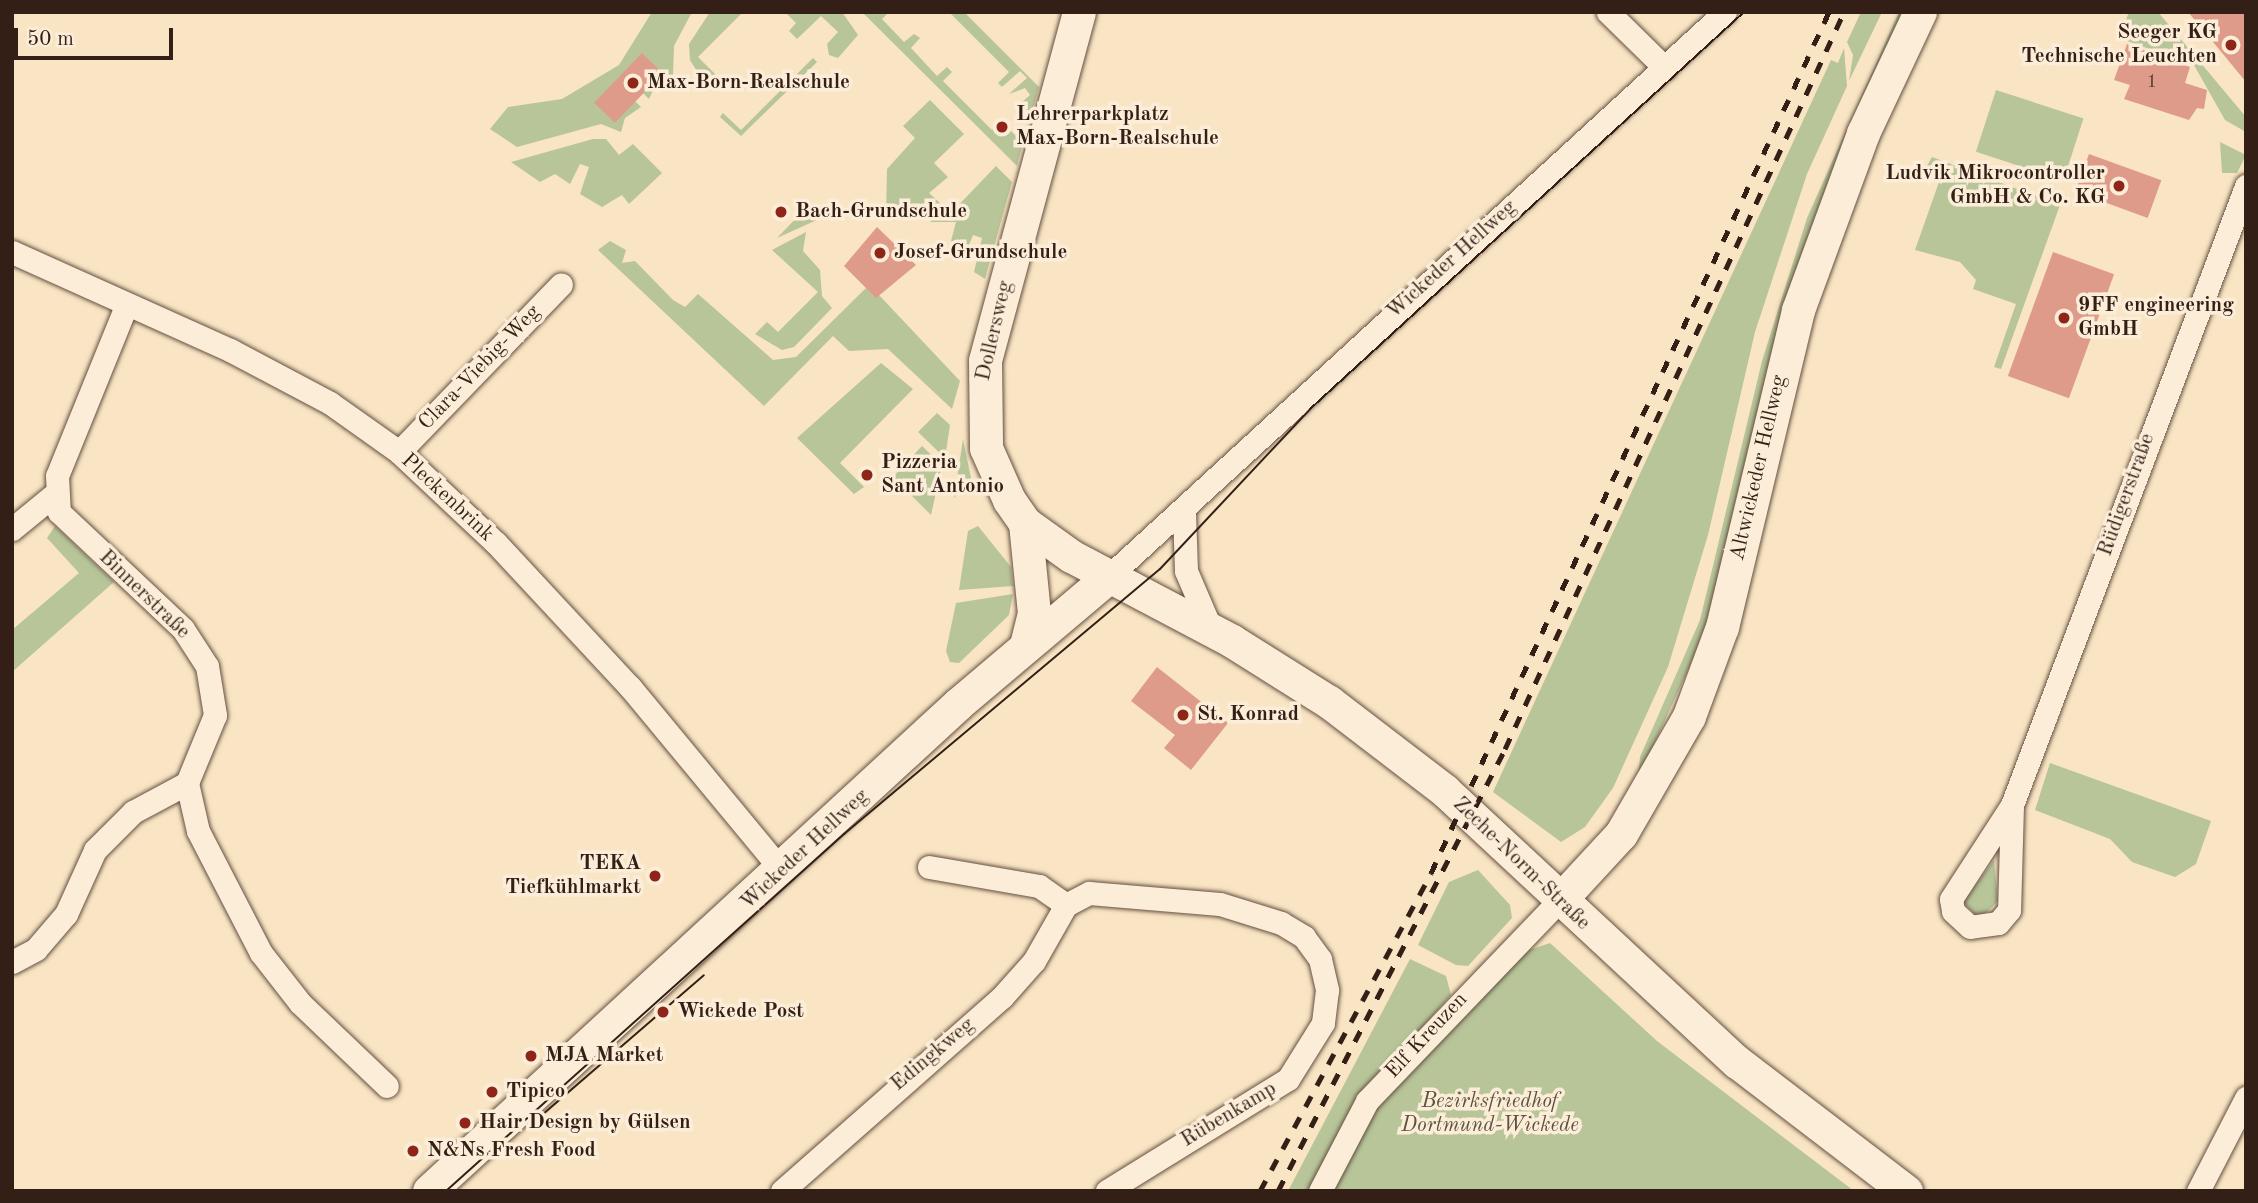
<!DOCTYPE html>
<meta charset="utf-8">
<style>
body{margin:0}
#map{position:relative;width:2258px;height:1203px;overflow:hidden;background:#f9e4c3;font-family:"Old Standard TT",serif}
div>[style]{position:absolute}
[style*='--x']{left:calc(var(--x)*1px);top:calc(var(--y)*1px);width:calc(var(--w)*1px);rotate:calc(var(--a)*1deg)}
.green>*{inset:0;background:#b7c599;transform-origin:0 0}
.building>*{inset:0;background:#df9b89;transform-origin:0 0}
.roads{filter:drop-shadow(0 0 2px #645041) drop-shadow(0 0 2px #645041)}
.street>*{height:23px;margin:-11.5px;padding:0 11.5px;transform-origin:11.5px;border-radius:11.5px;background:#fbedd8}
.secondary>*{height:33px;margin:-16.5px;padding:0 16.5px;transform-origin:16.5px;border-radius:16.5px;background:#fbedd8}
.tram>*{height:2px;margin:-1px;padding:0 1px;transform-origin:1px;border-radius:1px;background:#331f16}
.rail>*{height:5px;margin-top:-2.5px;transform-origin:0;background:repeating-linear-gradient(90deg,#331f16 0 12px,transparent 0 24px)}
.dots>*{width:19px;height:19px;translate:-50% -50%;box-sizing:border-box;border:4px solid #fbedd8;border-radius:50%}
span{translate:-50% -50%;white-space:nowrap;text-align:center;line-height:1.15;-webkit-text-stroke:7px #fbedd8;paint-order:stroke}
.number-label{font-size:18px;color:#5e3e33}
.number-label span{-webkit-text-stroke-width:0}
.poi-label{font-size:21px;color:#331f16;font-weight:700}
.right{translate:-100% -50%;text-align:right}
.left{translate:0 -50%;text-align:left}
.street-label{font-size:21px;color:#331f16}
.park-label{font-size:21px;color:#5b513d;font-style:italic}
.frame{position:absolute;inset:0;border:14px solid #331f16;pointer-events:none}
.scale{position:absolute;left:14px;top:28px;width:159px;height:32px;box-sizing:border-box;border:4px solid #331f16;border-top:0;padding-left:9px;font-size:21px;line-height:24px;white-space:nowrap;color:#331f16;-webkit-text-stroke:5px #fbedd8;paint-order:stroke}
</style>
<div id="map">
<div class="green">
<div style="clip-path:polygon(652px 12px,692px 12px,674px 46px,673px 75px,654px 88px,649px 99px,643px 93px,662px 73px,595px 102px,614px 121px,635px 101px,641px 107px,625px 118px,621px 132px,601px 124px,517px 147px,490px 129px,508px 107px,562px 99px,619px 65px)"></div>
<div style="clip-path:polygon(710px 12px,743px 12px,698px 57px,730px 89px,706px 86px,690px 60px,689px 44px)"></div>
<div style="clip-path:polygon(785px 12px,842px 12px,858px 35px,838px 58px,829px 55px,827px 44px,838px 32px,821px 16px,797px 39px,789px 31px,796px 23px)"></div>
<div style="clip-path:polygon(862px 12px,889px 12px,882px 19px,904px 42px,914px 34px,920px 38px,911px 48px,937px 76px,947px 67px,952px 72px,943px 81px,992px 130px,1002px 122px,1023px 143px,1017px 166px)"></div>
<div style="clip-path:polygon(949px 12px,964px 12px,1039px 87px,1031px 116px,1020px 104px,1030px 95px,1025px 88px,1009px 94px,1027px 78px,1020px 71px,1002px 87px,998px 83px,1009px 72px)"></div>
<div style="clip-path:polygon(1861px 12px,1882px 12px,1849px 81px,1853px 55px,1847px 42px)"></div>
<div style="clip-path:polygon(1899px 12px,1909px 12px,1709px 624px,1638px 779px,1640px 757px,1700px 620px,1762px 361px,1807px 218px)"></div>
<div style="clip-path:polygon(2129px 12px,2158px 12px,2246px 117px,2246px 132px,2225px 120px,2194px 65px,2119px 38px)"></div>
<div style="clip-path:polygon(1844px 48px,1847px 86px,1807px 174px,1755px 332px,1708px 535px,1668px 667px,1613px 788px,1585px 827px,1561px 842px,1493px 792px,1831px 60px,1838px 63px)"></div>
<div style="clip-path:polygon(813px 58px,817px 62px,741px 136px,720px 117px,723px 113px,741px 130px)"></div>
<div style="left:1996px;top:90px;width:92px;height:65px;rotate:18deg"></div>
<div style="clip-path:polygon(930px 100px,964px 134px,934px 163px,948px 177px,929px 193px,951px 213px,996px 166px,1012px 182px,985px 279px,974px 272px,982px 238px,973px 235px,969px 245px,951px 241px,956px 222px,931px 222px,928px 201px,909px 216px,894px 221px,886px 217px,887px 169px,915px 138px,903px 126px)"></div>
<div style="clip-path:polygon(593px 139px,606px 139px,619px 155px,633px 144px,662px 173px,629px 204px,622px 195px,602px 207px,580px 194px,589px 167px,580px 164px,570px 184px,555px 174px,540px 182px,511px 162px)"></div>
<div style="clip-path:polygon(2220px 142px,2246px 155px,2237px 173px,2222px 173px)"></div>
<div style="clip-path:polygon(1932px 157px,2060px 205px,2001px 369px,1994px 367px,2016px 304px,1973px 289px,1976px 280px,1960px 262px,1915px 250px,1939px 182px,1922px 175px)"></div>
<div style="clip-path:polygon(807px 207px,819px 219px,777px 238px)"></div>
<div style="clip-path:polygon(806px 232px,803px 251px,820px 270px,822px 296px,832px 308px,794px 347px,782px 350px,755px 334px,767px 322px,778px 332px,818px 292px,772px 250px)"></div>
<div style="clip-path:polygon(610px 241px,626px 250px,622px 263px,635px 261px,673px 300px,685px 307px,698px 294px,773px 360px,796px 357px,866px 288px,878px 294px,960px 381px,952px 409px,888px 349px,849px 351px,833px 336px,764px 406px,598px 250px)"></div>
<div style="clip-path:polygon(881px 363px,913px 389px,840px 463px,864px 487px,854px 494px,797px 438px)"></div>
<div style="clip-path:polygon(937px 413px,950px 425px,945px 458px,918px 432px)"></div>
<div style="clip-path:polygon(963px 439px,971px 478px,954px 498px)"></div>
<div style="clip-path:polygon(922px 446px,942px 465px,931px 515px,893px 477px)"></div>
<div style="clip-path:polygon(55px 526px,114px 582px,12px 672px,12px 630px,79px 573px,47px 538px)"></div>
<div style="clip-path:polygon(978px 526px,1011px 567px,1013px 586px,959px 590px,968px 531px)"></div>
<div style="clip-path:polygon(1013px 594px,1009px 615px,959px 663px,950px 662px,946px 651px,956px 603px)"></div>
<div style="clip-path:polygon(2050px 763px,2211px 821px,2196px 864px,2175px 877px,2132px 862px,2110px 839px,2035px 810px)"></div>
<div style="clip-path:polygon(1994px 860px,1998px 901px,1980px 919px,1963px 902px)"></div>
<div style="clip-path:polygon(1478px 870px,1510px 905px,1512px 918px,1468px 966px,1456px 965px,1418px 945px,1449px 882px)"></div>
<div style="clip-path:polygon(1550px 943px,1657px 1041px,1854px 1191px,1330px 1191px,1361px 1122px,1523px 952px)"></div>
<div style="clip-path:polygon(1410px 959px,1446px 976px,1451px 995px,1354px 1104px,1310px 1191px,1288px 1191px)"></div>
</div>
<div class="building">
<div style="clip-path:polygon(2188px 12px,2246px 12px,2246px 82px,2204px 31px)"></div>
<div style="clip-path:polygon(2127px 44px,2190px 67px,2185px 83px,2207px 90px,2204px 109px,2197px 108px,2189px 120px,2124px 99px,2130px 85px,2114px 80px)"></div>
<div style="left:642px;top:53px;width:29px;height:69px;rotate:44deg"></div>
<div style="left:2089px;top:154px;width:77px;height:40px;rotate:20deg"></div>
<div style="clip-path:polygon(877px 227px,916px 265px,876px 298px,844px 266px)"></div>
<div style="left:2053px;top:252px;width:65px;height:132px;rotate:20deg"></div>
<div style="clip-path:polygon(1157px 667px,1228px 723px,1191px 770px,1164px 748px,1175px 735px,1131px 701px)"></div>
</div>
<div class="roads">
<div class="street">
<div style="--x:1608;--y:12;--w:80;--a:44.5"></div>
<div style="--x:12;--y:252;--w:239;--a:24.2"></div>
<div style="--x:230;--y:350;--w:113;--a:27.9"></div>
<div style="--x:330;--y:403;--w:85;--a:35.4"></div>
<div style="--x:399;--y:452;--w:133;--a:43.2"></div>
<div style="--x:496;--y:543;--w:197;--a:47.1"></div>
<div style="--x:630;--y:687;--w:240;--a:50.4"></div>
<div style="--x:126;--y:306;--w:183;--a:112.1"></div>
<div style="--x:57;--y:476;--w:36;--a:87"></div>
<div style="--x:59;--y:512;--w:170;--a:43.3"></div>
<div style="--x:183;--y:629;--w:44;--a:57"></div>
<div style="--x:207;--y:666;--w:50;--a:80.7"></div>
<div style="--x:215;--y:715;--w:74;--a:112.4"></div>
<div style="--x:187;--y:783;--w:49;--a:77.1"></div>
<div style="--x:198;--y:831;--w:137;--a:62.7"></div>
<div style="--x:261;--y:953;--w:63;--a:52"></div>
<div style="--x:300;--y:1003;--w:120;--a:43.7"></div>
<div style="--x:399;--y:452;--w:233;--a:-46"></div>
<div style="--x:1184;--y:513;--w:58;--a:88"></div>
<div style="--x:1186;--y:571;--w:61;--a:66.8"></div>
<div style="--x:12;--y:529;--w:57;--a:-39.3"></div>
<div style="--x:1107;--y:578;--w:838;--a:-42.49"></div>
<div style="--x:2012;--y:805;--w:105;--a:91.6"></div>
<div style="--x:2009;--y:910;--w:17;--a:130"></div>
<div style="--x:1998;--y:923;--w:28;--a:172"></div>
<div style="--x:1970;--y:927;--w:23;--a:-137"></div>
<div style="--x:1953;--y:911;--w:12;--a:-99"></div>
<div style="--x:1951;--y:899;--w:112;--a:-57"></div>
<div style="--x:2012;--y:805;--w:662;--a:-69.29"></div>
<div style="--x:929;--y:867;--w:112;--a:9.8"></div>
<div style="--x:1039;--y:886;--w:33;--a:35"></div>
<div style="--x:1066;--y:905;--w:26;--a:-28"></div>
<div style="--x:1089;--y:893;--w:131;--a:4.8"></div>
<div style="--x:1220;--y:904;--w:64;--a:17.3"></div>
<div style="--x:1281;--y:923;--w:27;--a:31"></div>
<div style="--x:1304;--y:937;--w:27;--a:54"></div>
<div style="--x:1320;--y:959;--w:32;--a:77"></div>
<div style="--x:1327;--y:990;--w:33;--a:97"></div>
<div style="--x:1323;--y:1023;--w:66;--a:122"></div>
<div style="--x:1288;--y:1079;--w:213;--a:148.3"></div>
<div style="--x:12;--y:962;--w:27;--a:-28"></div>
<div style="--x:36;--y:949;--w:46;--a:-49.4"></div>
<div style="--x:66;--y:914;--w:70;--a:-65.6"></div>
<div style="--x:95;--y:850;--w:54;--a:-45"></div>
<div style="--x:133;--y:812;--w:61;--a:-28.2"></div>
<div style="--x:782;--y:1191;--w:293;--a:-41.4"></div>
<div style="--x:1002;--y:997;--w:48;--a:-48.4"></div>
<div style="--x:1034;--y:961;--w:64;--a:-60.3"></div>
<div style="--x:1320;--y:1191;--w:102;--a:-62.4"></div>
<div style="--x:1367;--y:1101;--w:279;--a:-46.2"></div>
<div style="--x:2198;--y:1191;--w:105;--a:-62.7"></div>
</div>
<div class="secondary">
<div style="--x:1079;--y:12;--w:361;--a:105.1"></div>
<div style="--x:985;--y:361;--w:87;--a:89.3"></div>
<div style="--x:986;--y:448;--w:57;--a:66.1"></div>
<div style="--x:1009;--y:500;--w:28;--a:55"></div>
<div style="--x:1025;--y:523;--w:57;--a:35.7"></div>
<div style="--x:1071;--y:556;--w:182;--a:27.8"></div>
<div style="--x:1232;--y:641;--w:115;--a:32.2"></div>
<div style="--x:1329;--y:702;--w:145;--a:37.4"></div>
<div style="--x:1444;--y:790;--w:400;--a:42.9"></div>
<div style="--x:1737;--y:1062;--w:213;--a:37.4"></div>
<div style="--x:1025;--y:523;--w:90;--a:84.3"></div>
<div style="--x:1034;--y:613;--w:32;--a:104"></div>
<div style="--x:1560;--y:900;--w:90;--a:-47.3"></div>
<div style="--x:1621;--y:834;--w:136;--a:-60"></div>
<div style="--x:1689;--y:716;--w:95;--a:-69.7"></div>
<div style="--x:1722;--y:627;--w:326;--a:-76.5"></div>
<div style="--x:1798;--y:310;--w:189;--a:-69.8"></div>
<div style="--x:1863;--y:133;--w:134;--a:-64.8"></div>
<div style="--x:429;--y:1191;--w:719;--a:-42.63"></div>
<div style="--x:958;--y:704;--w:195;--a:-40.2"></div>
</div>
</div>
<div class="tram">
<div style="--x:535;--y:1121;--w:223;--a:-40.8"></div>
<div style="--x:446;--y:1191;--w:535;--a:-41.89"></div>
<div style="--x:844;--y:834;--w:412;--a:-40"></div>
<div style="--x:1160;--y:569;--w:219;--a:-46.8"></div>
<div style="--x:1310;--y:409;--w:588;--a:-42.45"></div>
</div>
<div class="rail">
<div style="--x:1260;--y:1191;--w:361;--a:-61.7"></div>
<div style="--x:1431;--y:873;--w:949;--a:-65.19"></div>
<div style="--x:1278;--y:1191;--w:497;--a:-62.8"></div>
<div style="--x:1505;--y:749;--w:811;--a:-65.3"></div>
</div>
<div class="dots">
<div style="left:2231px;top:45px;background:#8f2418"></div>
<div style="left:633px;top:83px;background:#8f2418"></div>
<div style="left:1002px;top:127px;background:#8f2418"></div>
<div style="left:2119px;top:186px;background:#8f2418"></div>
<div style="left:781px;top:212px;background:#8f2418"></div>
<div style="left:880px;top:253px;background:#8f2418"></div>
<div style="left:2064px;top:318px;background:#8f2418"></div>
<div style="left:867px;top:475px;background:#8f2418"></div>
<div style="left:1183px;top:715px;background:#8f2418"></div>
<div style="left:655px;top:876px;background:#8f2418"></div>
<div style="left:663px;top:1012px;background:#8f2418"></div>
<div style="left:531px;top:1056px;background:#8f2418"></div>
<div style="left:492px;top:1092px;background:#8f2418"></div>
<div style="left:465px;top:1123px;background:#8f2418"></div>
<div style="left:413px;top:1151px;background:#8f2418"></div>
</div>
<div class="number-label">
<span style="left:2152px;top:82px">1</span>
</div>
<div class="poi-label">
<span class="right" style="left:2217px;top:45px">Seeger KG<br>Technische Leuchten</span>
<span class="left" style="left:647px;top:83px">Max-Born-Realschule</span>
<span class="left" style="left:1016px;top:127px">Lehrerparkplatz<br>Max-Born-Realschule</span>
<span class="right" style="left:2105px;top:186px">Ludvik Mikrocontroller<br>GmbH &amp; Co. KG</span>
<span class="left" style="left:795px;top:212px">Bach-Grundschule</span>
<span class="left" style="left:894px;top:253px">Josef-Grundschule</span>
<span class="left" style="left:2078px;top:318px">9FF engineering<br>GmbH</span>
<span class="left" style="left:881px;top:475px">Pizzeria<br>Sant Antonio</span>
<span class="left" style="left:1197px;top:715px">St. Konrad</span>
<span class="right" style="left:641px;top:876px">TEKA<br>Tiefkühlmarkt</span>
<span class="left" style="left:677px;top:1012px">Wickede Post</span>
<span class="left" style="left:545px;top:1056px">MJA Market</span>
<span class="left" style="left:506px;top:1092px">Tipico</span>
<span class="left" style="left:479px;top:1123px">Hair Design by Gülsen</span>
<span class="left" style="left:427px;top:1151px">N&amp;Ns Fresh Food</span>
</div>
<div class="street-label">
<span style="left:1452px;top:260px;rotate:-42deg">Wickeder Hellweg</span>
<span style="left:995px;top:331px;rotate:-77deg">Dollersweg</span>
<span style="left:480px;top:368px;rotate:-46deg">Clara-Viebig-Weg</span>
<span style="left:1759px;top:468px;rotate:-77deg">Altwickeder Hellweg</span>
<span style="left:2127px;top:495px;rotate:-70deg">Rüdigerstraße</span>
<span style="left:447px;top:498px;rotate:43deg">Pleckenbrink</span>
<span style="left:144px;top:595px;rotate:44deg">Binnerstraße</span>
<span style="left:805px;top:850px;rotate:-43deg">Wickeder Hellweg</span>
<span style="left:1521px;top:864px;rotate:44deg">Zeche-Norm-Straße</span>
<span style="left:1427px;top:1036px;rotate:-47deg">Elf Kreuzen</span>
<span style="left:933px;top:1055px;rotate:-40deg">Edingkweg</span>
<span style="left:1229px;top:1115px;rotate:-31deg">Rübenkamp</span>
</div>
<div class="park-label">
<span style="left:1490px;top:1114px">Bezirksfriedhof<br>Dortmund-Wickede</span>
</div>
<div class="frame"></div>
<div class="scale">50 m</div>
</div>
